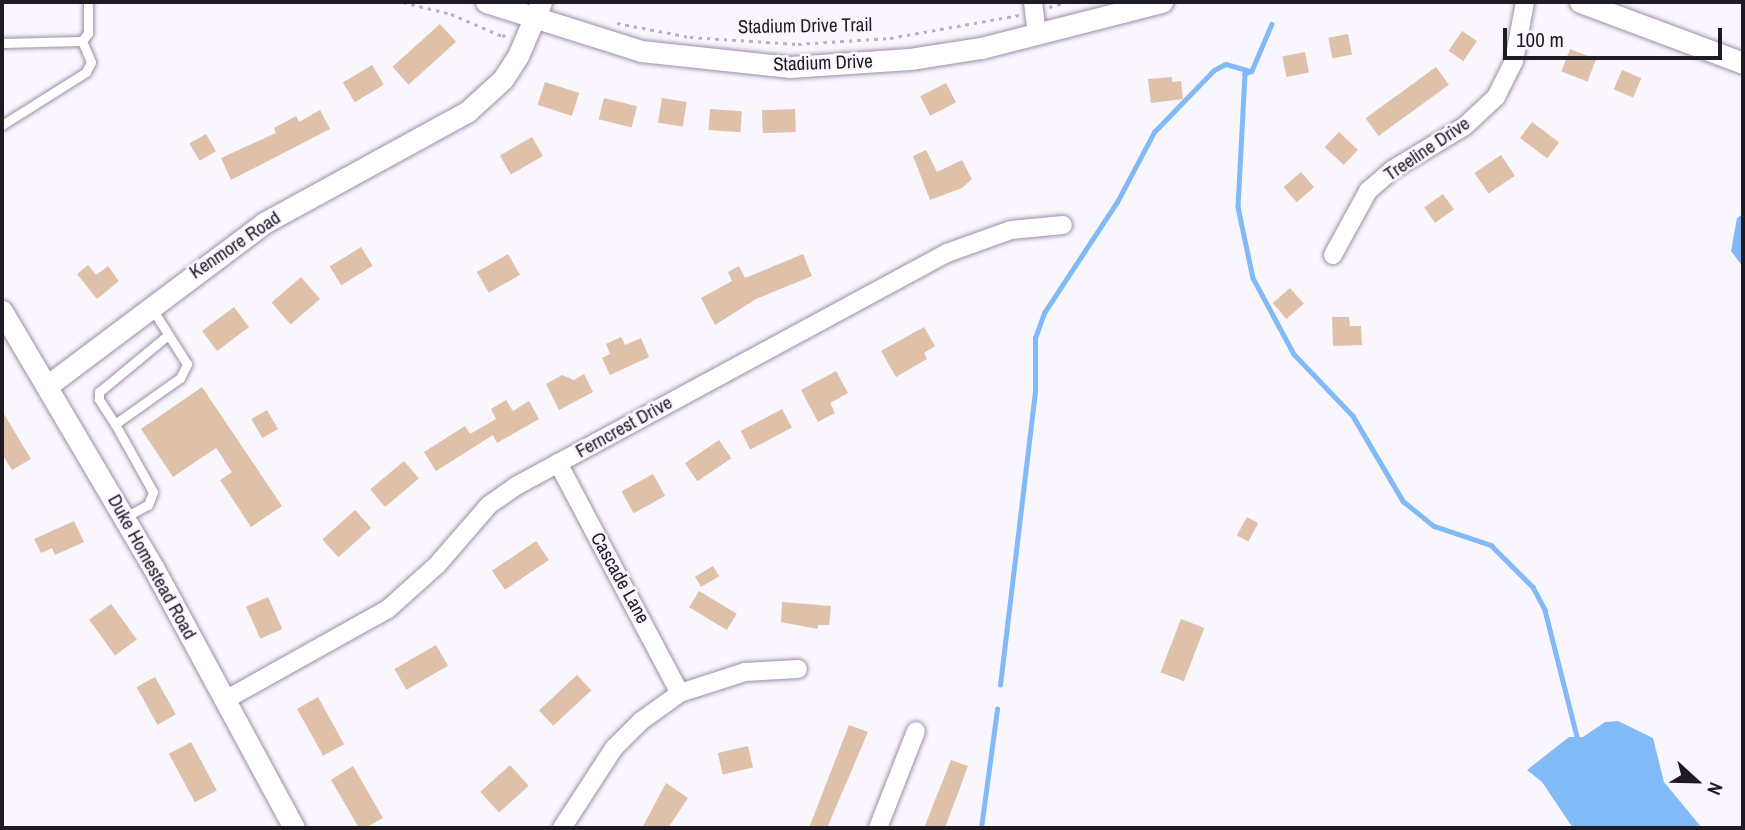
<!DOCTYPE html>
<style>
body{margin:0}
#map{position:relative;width:1745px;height:830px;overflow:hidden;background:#faf6fd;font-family:"Archivo Narrow",sans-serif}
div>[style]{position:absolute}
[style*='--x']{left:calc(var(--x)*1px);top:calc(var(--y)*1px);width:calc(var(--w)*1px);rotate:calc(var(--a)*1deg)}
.water>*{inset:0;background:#81baf7}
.stream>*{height:4.5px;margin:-2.25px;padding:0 2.25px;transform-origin:2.25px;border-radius:2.25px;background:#81baf7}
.building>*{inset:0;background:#dfc0a9;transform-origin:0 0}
.path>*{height:2.5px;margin-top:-1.25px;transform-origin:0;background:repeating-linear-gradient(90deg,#b7b2bb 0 3.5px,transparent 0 8.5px)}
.roads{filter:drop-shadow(0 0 2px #9d8caa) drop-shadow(0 0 2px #9d8caa)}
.service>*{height:9px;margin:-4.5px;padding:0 4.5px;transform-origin:4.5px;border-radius:4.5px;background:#fff}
.minor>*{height:18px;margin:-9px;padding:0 9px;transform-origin:9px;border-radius:9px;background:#fff}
.tertiary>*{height:21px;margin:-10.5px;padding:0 10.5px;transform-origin:10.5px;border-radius:10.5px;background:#fff}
span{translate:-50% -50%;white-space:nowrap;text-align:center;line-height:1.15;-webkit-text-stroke:5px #faf6fd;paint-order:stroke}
.street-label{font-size:19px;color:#201a25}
.frame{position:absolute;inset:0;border:4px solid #201a25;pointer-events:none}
.north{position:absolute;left:1661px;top:746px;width:70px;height:70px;-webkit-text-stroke:5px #faf6fd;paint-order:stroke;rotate:112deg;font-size:19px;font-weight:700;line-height:28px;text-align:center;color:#201a25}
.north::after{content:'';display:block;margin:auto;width:24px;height:32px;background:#201a25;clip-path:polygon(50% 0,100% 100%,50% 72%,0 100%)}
.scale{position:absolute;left:1503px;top:28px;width:219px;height:32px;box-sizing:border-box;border:4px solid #201a25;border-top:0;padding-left:9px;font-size:21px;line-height:24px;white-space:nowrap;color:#201a25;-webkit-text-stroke:5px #faf6fd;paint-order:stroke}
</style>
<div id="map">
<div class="water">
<div style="clip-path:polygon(1743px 214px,1743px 267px,1731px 251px,1737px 218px)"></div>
<div style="clip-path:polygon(1618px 721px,1653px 738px,1664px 782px,1702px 828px,1573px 828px,1542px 782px,1527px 770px,1569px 737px,1583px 737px,1605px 722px)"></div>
</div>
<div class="stream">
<div style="--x:1272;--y:24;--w:51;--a:113.1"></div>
<div style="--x:1252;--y:71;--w:8;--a:157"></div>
<div style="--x:1245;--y:74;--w:133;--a:93"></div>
<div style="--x:1238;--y:207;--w:73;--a:78.1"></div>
<div style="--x:1253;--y:278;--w:86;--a:61.7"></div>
<div style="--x:1294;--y:354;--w:86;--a:46.4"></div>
<div style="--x:1353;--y:416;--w:99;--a:59.5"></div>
<div style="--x:1403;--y:501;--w:40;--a:39"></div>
<div style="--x:1434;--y:526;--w:60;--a:18.4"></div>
<div style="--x:1491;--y:545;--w:59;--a:45"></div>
<div style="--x:1533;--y:587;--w:26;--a:62"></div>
<div style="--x:1545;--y:610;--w:134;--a:75.8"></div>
<div style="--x:1000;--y:685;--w:296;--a:-83.2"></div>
<div style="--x:1035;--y:391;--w:53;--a:-90"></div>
<div style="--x:1035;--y:338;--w:27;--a:-70"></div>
<div style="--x:1044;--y:313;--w:133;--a:-56.7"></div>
<div style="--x:1117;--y:202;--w:79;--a:-62.1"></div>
<div style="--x:1154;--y:132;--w:86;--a:-45.9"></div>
<div style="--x:1214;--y:70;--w:13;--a:-27"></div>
<div style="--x:1226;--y:64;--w:26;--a:16"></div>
<div style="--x:981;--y:828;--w:120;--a:-82.3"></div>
</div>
<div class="building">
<div style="left:440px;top:24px;width:24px;height:64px;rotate:48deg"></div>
<div style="left:1462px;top:31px;width:18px;height:24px;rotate:34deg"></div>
<div style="left:1348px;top:34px;width:21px;height:20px;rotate:79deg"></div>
<div style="left:1570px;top:49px;width:28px;height:24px;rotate:21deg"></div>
<div style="left:1305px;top:52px;width:21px;height:23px;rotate:79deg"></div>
<div style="left:372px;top:65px;width:23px;height:34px;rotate:59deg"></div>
<div style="left:1436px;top:67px;width:22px;height:87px;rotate:54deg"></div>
<div style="left:1622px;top:70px;width:21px;height:21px;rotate:23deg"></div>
<div style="clip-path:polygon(1172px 77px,1172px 82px,1181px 81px,1183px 99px,1151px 103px,1148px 79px)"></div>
<div style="left:545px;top:82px;width:36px;height:24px;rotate:18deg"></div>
<div style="left:946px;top:83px;width:22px;height:29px;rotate:63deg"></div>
<div style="left:604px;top:98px;width:34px;height:22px;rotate:14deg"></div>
<div style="left:662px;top:98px;width:25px;height:25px;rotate:9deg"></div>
<div style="left:710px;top:109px;width:32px;height:21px;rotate:4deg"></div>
<div style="left:795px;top:109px;width:23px;height:33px;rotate:88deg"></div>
<div style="clip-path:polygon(320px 110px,330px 129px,231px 180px,221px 158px,276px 133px,274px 128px,296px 116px,299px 122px)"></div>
<div style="left:1532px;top:122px;width:34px;height:20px;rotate:37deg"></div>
<div style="left:1339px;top:132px;width:26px;height:21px;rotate:43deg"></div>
<div style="left:206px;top:134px;width:20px;height:19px;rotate:60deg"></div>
<div style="left:532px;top:137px;width:22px;height:37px;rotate:60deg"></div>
<div style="clip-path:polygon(926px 150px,937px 172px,962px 160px,972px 179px,962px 188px,930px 200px,913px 156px)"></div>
<div style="left:1501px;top:155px;width:25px;height:32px;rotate:56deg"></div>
<div style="left:1301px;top:172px;width:20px;height:23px;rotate:49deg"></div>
<div style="left:1443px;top:194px;width:19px;height:23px;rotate:55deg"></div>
<div style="left:361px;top:247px;width:22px;height:37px;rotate:58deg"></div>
<div style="left:508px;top:254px;width:24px;height:36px;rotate:60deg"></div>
<div style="clip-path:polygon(803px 254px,812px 276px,756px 299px,715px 325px,701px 298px,732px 281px,728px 272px,739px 266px,745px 278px)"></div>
<div style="clip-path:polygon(88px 265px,96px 275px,108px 266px,119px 281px,97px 299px,77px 274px)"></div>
<div style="left:301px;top:277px;width:29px;height:39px;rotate:49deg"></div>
<div style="left:1290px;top:288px;width:21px;height:23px;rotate:49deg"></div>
<div style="left:234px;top:307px;width:25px;height:40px;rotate:53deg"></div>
<div style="clip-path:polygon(1332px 317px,1349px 317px,1350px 326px,1361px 326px,1362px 345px,1333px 346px)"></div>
<div style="clip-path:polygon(924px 327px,935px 346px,924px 353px,927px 359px,896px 377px,881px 351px)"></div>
<div style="clip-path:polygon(621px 337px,625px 345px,641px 338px,649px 357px,610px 375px,602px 358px,610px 354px,606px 344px)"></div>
<div style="clip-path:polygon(836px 371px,848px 393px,830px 403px,835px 413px,818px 422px,801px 390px)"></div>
<div style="clip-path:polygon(584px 374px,593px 392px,559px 410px,546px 384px,562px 375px,574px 380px)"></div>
<div style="clip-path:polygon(202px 387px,282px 506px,251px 527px,220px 480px,232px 472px,216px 448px,173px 477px,141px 429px)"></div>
<div style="clip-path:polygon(506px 400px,513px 411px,529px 401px,539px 419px,497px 443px,493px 435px,436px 471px,424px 452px,465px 426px,470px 434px,496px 419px,491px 409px)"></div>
<div style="left:782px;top:409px;width:21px;height:47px;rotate:62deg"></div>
<div style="left:267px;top:410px;width:22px;height:18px;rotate:60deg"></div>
<div style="clip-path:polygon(2px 411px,31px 459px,12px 470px,2px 454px)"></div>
<div style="left:719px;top:440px;width:22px;height:41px;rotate:56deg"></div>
<div style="left:404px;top:461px;width:23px;height:44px;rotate:50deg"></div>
<div style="left:653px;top:474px;width:25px;height:36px;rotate:61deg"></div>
<div style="left:355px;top:510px;width:24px;height:44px;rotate:48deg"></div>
<div style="left:1247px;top:517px;width:13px;height:21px;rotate:29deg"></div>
<div style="clip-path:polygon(74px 521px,84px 542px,55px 555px,52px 548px,41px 553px,34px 539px)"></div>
<div style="left:536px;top:541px;width:23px;height:53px;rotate:56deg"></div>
<div style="left:713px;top:566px;width:12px;height:21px;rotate:59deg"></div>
<div style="left:699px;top:591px;width:44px;height:19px;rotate:31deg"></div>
<div style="left:268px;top:597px;width:35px;height:24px;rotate:66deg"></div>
<div style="clip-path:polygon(782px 602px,831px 606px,829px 625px,818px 625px,818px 629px,781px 622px)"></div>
<div style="left:111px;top:604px;width:44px;height:27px;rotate:54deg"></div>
<div style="left:1181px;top:619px;width:25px;height:57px;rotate:21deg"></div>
<div style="left:436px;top:645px;width:24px;height:48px;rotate:60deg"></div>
<div style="left:577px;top:675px;width:21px;height:52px;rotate:47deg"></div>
<div style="left:155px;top:677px;width:43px;height:21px;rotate:61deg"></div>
<div style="left:318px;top:697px;width:54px;height:24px;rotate:61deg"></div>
<div style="clip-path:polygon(849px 725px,868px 732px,827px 828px,809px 828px)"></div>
<div style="left:191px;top:742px;width:55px;height:25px;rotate:62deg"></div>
<div style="left:748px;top:746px;width:22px;height:31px;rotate:77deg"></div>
<div style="clip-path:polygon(951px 760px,968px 766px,949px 817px,945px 828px,924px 828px)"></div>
<div style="left:510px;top:765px;width:28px;height:40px;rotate:48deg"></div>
<div style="clip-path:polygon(353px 766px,383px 818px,365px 828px,359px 828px,331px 780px)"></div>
<div style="clip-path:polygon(666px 783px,688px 798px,668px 828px,642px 828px)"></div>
</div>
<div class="path">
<div style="--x:403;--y:2;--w:49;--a:14"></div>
<div style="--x:451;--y:14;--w:56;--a:23.3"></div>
<div style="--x:502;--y:36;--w:6;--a:-18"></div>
<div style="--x:1049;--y:7;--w:19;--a:-16"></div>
<div style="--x:617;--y:23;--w:74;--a:10.9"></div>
<div style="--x:690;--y:37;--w:108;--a:3.7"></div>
<div style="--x:798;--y:44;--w:92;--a:-3.7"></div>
<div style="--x:890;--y:38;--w:131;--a:-10.1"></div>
</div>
<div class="roads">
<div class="service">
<div style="--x:82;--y:41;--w:10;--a:-53"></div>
<div style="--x:88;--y:33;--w:31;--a:-90"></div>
<div style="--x:2;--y:43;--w:80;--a:-1.4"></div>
<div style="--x:2;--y:125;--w:99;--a:-32.2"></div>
<div style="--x:86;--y:72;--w:11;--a:-63"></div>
<div style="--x:91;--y:62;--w:23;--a:-113"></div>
<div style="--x:115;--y:424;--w:30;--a:-123"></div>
<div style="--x:99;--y:399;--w:7;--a:-90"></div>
<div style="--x:99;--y:392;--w:89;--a:-39.6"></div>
<div style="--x:125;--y:517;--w:26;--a:-28"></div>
<div style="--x:148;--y:505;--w:14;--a:-69"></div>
<div style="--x:153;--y:492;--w:78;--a:-119.2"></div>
<div style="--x:115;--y:424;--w:80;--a:-35.3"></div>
<div style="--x:180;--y:378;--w:16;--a:-63"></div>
<div style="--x:187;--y:364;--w:67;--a:-122.3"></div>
</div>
<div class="minor">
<div style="--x:1033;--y:2;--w:32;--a:83"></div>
<div style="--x:1333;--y:255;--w:73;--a:-61.3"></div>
<div style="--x:1368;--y:191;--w:32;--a:-41"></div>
<div style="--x:1392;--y:170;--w:85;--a:-31.1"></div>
<div style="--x:1465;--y:126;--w:42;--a:-43.1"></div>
<div style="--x:1496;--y:97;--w:40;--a:-63.4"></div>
<div style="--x:1514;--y:61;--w:60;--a:-79.4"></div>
<div style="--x:558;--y:463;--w:260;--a:62.1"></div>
<div style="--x:225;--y:700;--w:187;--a:-29.2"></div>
<div style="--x:388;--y:609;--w:66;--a:-41.9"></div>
<div style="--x:437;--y:565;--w:79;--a:-49.1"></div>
<div style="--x:489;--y:505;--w:33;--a:-35"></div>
<div style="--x:516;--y:486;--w:490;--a:-28.4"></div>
<div style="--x:947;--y:253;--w:68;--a:-19.8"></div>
<div style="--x:1011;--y:230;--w:52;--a:-5.5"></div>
<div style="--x:562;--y:828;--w:95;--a:-57"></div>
<div style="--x:614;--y:748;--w:38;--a:-45"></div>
<div style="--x:641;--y:721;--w:48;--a:-35.7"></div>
<div style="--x:680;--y:693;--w:68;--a:-17.9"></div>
<div style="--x:745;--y:672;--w:53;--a:-3.2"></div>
<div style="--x:878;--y:828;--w:104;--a:-68.6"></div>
</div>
<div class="tertiary">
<div style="--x:486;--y:2;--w:163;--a:17.5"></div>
<div style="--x:641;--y:51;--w:150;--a:6.1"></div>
<div style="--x:790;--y:67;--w:120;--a:-3.8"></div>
<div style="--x:910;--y:59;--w:72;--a:-8.8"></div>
<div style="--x:981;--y:48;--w:187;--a:-14.3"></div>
<div style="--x:1580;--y:2;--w:174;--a:20.5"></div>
<div style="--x:2;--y:311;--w:297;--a:59.5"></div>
<div style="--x:153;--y:567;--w:297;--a:61.6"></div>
<div style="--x:47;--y:386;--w:271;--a:-36.9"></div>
<div style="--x:264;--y:223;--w:231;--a:-28.7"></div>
<div style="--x:467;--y:112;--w:49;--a:-42.5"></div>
<div style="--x:503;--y:79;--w:27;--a:-57"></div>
<div style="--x:518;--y:56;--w:59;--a:-66.9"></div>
</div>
</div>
<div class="street-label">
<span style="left:805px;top:26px;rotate:-1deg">Stadium Drive Trail</span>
<span style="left:823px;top:63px;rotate:-2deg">Stadium Drive</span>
<span style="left:1427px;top:149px;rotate:-34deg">Treeline Drive</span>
<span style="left:235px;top:245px;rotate:-34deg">Kenmore Road</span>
<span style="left:624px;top:427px;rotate:-29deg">Ferncrest Drive</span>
<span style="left:152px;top:567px;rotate:61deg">Duke Homestead Road</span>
<span style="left:620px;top:578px;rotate:61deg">Cascade Lane</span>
</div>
<div class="frame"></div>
<div class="north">N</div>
<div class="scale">100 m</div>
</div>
